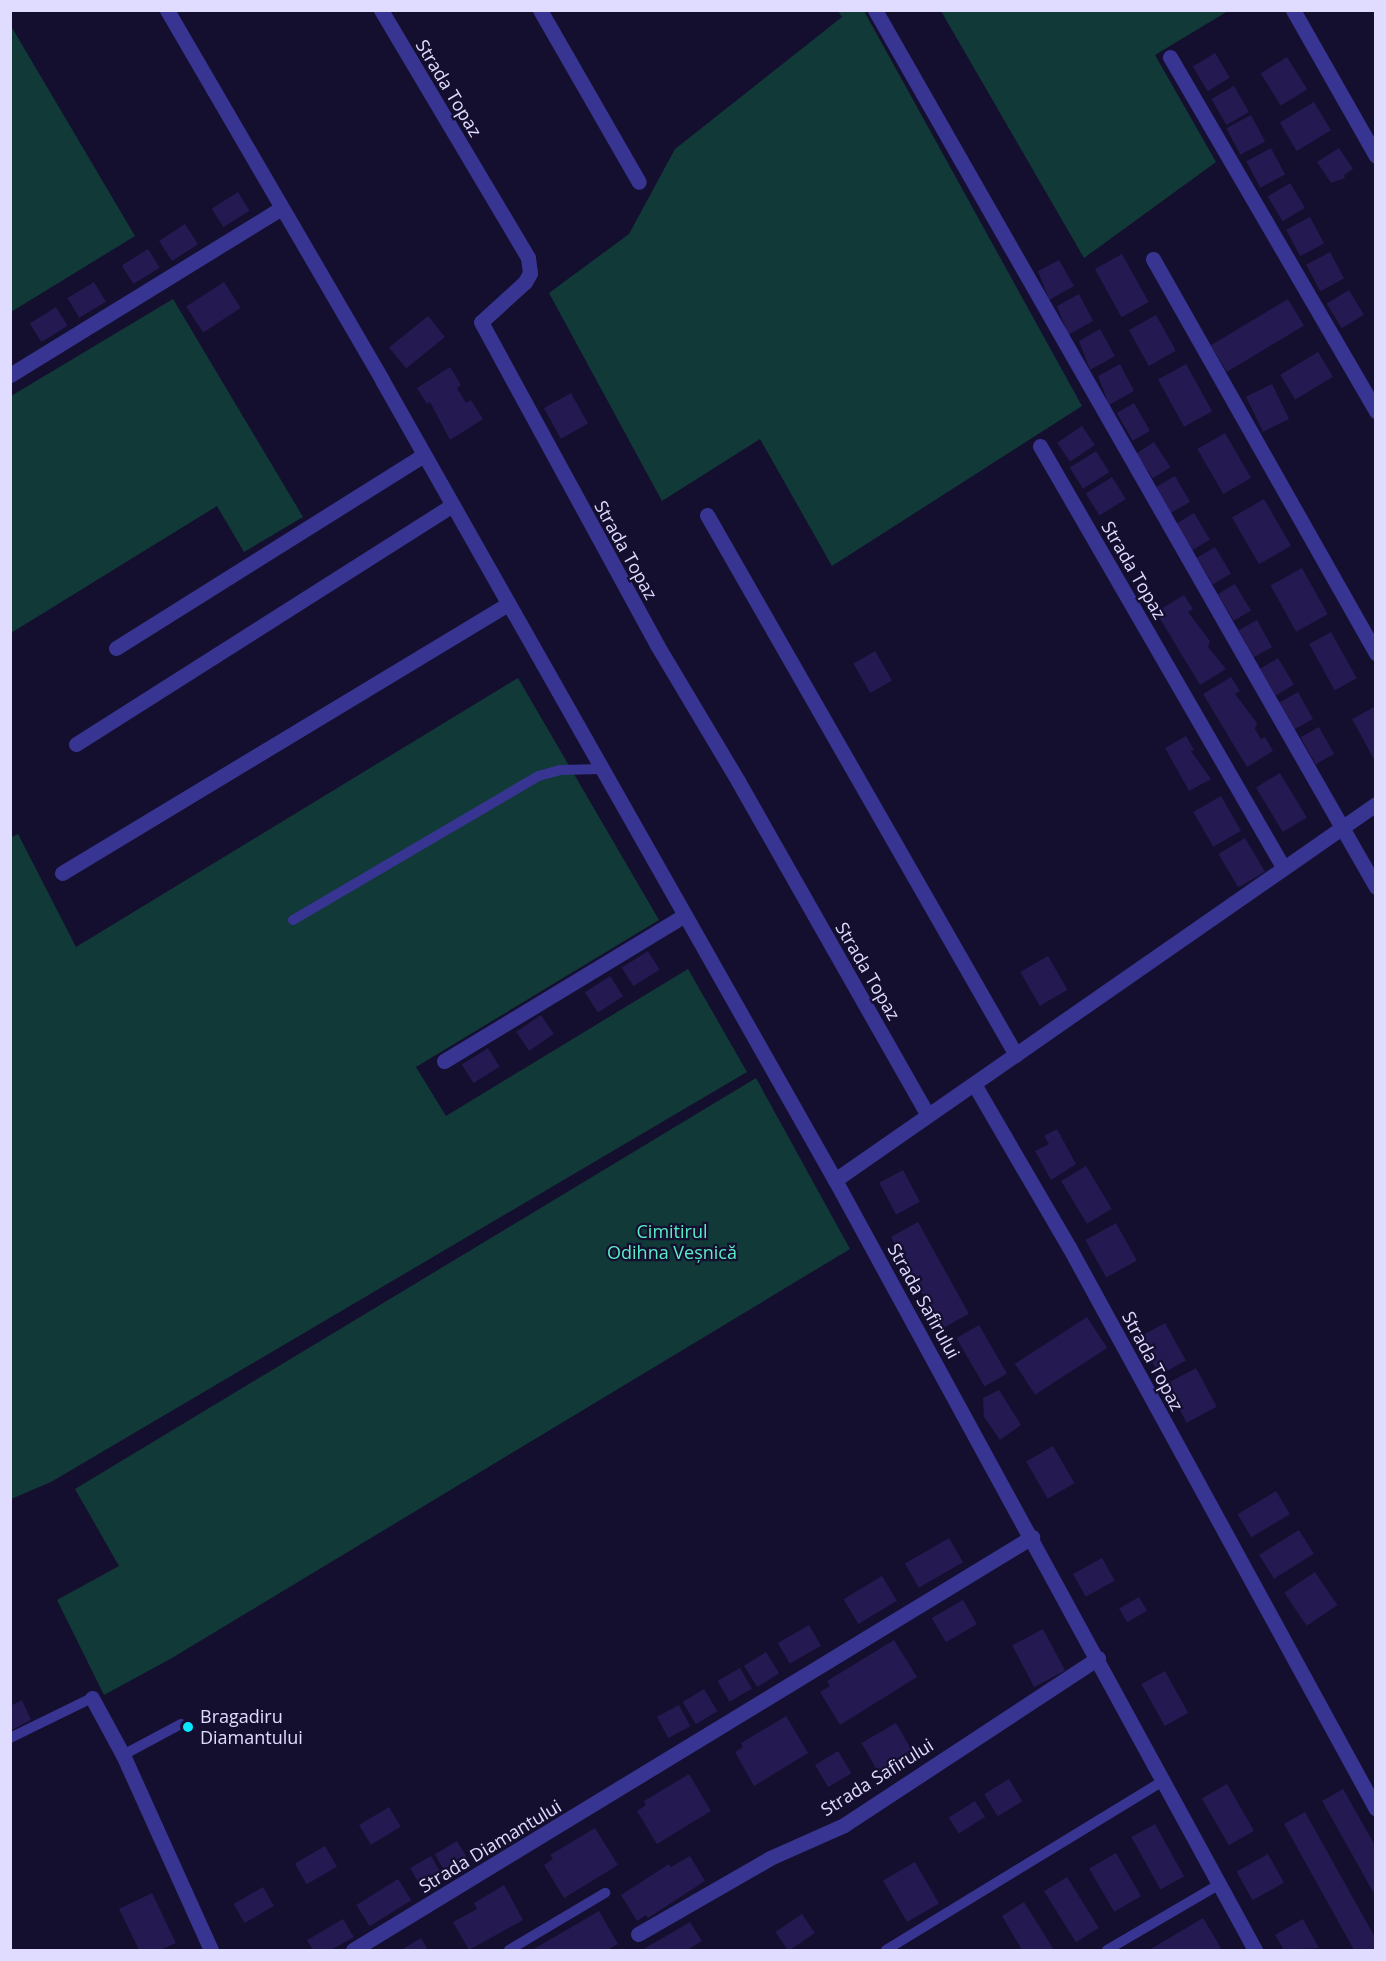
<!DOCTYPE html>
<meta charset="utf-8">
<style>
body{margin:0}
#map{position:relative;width:1386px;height:1961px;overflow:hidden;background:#140f2e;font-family:"Open Sans",sans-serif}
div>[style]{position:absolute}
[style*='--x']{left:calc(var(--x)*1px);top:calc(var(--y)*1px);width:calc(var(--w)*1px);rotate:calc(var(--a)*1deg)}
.green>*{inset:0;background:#113938}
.building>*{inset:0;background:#241951;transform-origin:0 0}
.service>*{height:10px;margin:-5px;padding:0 5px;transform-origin:5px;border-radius:5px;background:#383592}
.minor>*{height:15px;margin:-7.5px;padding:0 7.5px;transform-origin:7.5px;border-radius:7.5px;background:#383592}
.dots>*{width:16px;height:16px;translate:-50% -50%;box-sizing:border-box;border:3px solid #140f2e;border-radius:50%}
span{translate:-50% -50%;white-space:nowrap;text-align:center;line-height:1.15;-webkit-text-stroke:4.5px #140f2e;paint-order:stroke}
.street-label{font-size:18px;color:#e0dcff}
.park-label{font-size:18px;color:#5aedc8}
.poi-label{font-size:18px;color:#e0dcff}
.left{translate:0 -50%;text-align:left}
.frame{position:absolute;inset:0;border:12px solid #e0dcff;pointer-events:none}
</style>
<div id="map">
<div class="green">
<div style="clip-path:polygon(838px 11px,864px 11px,1082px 406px,832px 566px,760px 439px,662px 501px,549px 293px,629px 234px,675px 149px,842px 17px)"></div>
<div style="clip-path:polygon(941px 11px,1228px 11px,1155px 55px,1216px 162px,1084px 258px)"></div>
<div style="clip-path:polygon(11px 26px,135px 236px,11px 312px,10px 312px)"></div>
<div style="clip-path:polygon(173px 299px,303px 517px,244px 552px,217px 506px,11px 633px,11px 396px)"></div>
<div style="clip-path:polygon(518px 678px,659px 920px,416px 1067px,446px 1116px,688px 969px,747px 1072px,51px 1482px,11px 1499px,10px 838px,18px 834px,76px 947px)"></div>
<div style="clip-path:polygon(756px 1078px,850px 1249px,172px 1658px,104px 1695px,57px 1600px,119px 1566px,75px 1489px)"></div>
</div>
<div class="building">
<div style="left:1215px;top:53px;width:29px;height:26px;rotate:59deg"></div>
<div style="left:1287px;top:57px;width:38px;height:31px;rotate:58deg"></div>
<div style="left:1234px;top:86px;width:30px;height:26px;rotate:60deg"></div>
<div style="left:1314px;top:102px;width:33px;height:40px;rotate:59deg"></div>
<div style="left:1251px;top:115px;width:30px;height:28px;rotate:62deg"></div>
<div style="left:1271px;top:148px;width:30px;height:28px;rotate:62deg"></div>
<div style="clip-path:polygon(1339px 148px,1353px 169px,1344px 175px,1345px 178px,1331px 183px,1317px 162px)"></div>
<div style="left:1290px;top:183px;width:29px;height:26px;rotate:59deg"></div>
<div style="left:238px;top:192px;width:22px;height:31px;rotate:58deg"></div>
<div style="left:1310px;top:217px;width:30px;height:27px;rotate:62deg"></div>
<div style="left:185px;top:224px;width:24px;height:31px;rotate:57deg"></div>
<div style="left:148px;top:249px;width:22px;height:31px;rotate:58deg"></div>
<div style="left:1330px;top:252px;width:30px;height:27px;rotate:62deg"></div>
<div style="left:1122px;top:254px;width:55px;height:31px;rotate:61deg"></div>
<div style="clip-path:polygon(1059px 260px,1074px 286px,1049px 300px,1038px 271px)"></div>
<div style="left:94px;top:282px;width:23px;height:31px;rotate:59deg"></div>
<div style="left:224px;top:282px;width:31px;height:45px;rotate:57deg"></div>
<div style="left:1349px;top:290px;width:29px;height:26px;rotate:59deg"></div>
<div style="clip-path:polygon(1079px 294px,1093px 321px,1068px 335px,1057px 306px)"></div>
<div style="left:1288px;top:299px;width:31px;height:90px;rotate:59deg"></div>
<div style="left:56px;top:307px;width:22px;height:31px;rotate:58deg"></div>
<div style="left:1156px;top:315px;width:41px;height:31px;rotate:61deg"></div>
<div style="left:428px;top:316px;width:27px;height:50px;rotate:51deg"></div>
<div style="clip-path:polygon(1100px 329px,1115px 356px,1090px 370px,1079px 341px)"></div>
<div style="left:1318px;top:352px;width:29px;height:44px;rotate:59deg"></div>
<div style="clip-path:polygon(1120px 364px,1134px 391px,1109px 405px,1098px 376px)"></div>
<div style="left:1186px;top:364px;width:54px;height:32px;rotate:61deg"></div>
<div style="clip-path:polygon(450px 367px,461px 385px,457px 388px,466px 403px,471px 400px,483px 419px,450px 440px,430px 402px,427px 404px,417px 388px)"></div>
<div style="left:1272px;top:384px;width:39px;height:29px;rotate:64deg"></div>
<div style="left:571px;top:393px;width:35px;height:31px;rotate:61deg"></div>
<div style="left:1134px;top:403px;width:32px;height:20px;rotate:60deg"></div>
<div style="left:1082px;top:426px;width:23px;height:30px;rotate:56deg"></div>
<div style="left:1225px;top:433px;width:52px;height:32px;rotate:60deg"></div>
<div style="left:1154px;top:442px;width:30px;height:21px;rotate:57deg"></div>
<div style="left:1096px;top:451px;width:25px;height:31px;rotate:58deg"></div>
<div style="left:1175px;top:476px;width:30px;height:22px;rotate:60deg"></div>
<div style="left:1112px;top:477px;width:26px;height:31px;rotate:58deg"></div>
<div style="left:1264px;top:499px;width:54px;height:37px;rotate:60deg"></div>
<div style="left:1194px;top:513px;width:31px;height:21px;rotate:59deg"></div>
<div style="left:1215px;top:547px;width:31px;height:21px;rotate:59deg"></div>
<div style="left:1302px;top:568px;width:53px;height:36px;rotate:61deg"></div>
<div style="left:1235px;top:584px;width:31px;height:20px;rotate:59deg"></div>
<div style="clip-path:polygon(1184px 595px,1193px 609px,1188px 612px,1210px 641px,1208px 647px,1226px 669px,1200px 685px,1156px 612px)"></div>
<div style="left:1257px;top:620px;width:31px;height:21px;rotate:61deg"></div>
<div style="left:1331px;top:632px;width:53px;height:25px;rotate:61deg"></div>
<div style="left:875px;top:651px;width:34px;height:25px;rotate:60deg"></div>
<div style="left:1278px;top:658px;width:31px;height:21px;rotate:59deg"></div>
<div style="clip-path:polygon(1231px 677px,1240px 691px,1235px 694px,1257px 723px,1255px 729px,1261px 739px,1265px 737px,1273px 751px,1247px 767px,1203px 694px)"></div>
<div style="left:1298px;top:692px;width:31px;height:21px;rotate:61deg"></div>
<div style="clip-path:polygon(1376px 706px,1376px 763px,1352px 719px)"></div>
<div style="left:1319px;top:727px;width:31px;height:21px;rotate:61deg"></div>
<div style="clip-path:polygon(1186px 736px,1194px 750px,1191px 751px,1211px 779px,1189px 791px,1165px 748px)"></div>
<div style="left:1280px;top:773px;width:52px;height:28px;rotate:59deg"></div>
<div style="left:1221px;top:796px;width:40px;height:32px;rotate:60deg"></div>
<div style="left:1245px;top:838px;width:39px;height:31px;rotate:59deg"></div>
<div style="left:648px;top:951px;width:22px;height:31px;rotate:58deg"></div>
<div style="left:1048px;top:956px;width:39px;height:32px;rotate:60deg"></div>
<div style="left:610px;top:976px;width:24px;height:30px;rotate:57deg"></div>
<div style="left:541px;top:1015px;width:23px;height:30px;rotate:56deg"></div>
<div style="left:488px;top:1048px;width:22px;height:31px;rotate:58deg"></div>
<div style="clip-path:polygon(1057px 1129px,1076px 1164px,1051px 1180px,1035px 1151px,1049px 1144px,1044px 1136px)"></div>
<div style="left:1086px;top:1166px;width:50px;height:29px;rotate:59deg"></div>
<div style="left:903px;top:1170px;width:36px;height:27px;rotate:62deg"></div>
<div style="left:918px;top:1222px;width:105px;height:31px;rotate:61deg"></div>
<div style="left:1116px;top:1223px;width:43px;height:35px;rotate:61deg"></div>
<div style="left:1087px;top:1317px;width:37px;height:86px;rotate:57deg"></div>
<div style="left:1165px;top:1323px;width:43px;height:30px;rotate:61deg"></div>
<div style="left:979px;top:1325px;width:56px;height:26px;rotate:60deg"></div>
<div style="left:1196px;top:1368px;width:44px;height:34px;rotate:62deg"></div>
<div style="clip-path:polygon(999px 1390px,1021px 1425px,1000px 1440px,984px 1417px,983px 1398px)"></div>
<div style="left:1053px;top:1446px;width:43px;height:31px;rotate:60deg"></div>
<div style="left:1276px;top:1491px;width:27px;height:45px;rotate:59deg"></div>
<div style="left:1299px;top:1530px;width:28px;height:47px;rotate:58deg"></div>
<div style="left:949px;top:1538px;width:28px;height:51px;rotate:60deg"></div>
<div style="left:1102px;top:1558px;width:26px;height:33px;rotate:61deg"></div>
<div style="left:1315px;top:1572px;width:40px;height:37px;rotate:56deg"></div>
<div style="left:882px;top:1576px;width:29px;height:45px;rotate:59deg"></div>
<div style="left:1139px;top:1597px;width:16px;height:23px;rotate:60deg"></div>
<div style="left:963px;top:1600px;width:28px;height:36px;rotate:60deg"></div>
<div style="left:809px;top:1625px;width:24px;height:36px;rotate:60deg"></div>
<div style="left:1043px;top:1629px;width:47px;height:35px;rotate:62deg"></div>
<div style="clip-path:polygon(894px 1640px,917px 1677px,840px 1725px,820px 1692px,830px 1686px,827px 1681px)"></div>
<div style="left:766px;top:1652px;width:25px;height:26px;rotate:58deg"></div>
<div style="left:740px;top:1668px;width:24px;height:26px;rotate:60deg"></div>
<div style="left:1165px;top:1671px;width:48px;height:27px;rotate:61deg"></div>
<div style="left:704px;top:1689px;width:26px;height:25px;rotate:59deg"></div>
<div style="clip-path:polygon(22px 1700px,31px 1720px,10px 1731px,10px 1706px)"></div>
<div style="left:679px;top:1705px;width:24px;height:25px;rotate:62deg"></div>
<div style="clip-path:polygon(786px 1716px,808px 1753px,754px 1786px,735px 1752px,743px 1747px,741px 1743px)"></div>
<div style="left:896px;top:1723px;width:39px;height:40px;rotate:60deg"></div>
<div style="left:838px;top:1751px;width:26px;height:27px;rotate:59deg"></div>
<div style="clip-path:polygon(689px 1774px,711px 1811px,657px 1844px,637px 1811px,646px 1805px,644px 1801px)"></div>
<div style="left:1009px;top:1779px;width:26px;height:29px;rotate:59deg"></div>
<div style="left:1227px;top:1784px;width:54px;height:29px;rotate:60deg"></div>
<div style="clip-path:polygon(1343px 1789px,1376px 1847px,1376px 1897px,1322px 1801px)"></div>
<div style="left:975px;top:1801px;width:19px;height:31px;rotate:58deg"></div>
<div style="left:389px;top:1807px;width:23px;height:35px;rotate:59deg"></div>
<div style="clip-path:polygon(1305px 1812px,1376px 1939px,1376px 1950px,1354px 1950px,1284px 1824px)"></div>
<div style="left:1155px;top:1824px;width:60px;height:27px;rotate:61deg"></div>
<div style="clip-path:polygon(595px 1828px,618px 1865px,564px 1898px,544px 1865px,553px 1859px,550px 1855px)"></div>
<div style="left:457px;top:1841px;width:23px;height:26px;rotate:59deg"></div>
<div style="left:325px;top:1846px;width:24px;height:35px;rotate:60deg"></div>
<div style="left:1116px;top:1853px;width:50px;height:31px;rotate:60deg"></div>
<div style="left:1268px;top:1854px;width:33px;height:36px;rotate:61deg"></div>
<div style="left:431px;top:1856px;width:24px;height:24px;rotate:60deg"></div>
<div style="clip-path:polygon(690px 1856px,705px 1881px,648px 1918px,646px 1915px,637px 1921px,621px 1895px,669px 1864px,671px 1867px)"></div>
<div style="left:915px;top:1862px;width:48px;height:37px;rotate:60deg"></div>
<div style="left:1067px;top:1877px;width:60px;height:27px;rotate:58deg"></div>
<div style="left:398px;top:1879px;width:25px;height:49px;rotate:58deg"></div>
<div style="clip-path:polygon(504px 1885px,523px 1920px,469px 1950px,453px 1922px,477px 1909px,474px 1903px)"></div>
<div style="left:263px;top:1887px;width:22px;height:34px;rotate:60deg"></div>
<div style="clip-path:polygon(152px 1893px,176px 1943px,160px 1950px,139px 1950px,119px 1909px)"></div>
<div style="clip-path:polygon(1024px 1902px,1054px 1950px,1022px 1950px,1002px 1916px)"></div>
<div style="clip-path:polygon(599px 1911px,618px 1944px,607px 1950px,532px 1950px)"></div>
<div style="left:802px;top:1914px;width:23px;height:32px;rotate:56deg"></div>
<div style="clip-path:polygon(1203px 1918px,1221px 1948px,1218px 1950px,1149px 1950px)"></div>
<div style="clip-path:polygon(343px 1919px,354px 1937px,331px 1950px,313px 1950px,307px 1940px)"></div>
<div style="clip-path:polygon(1303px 1919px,1319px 1948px,1284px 1950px,1275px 1935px)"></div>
<div style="clip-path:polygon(690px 1922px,702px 1941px,687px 1950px,642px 1950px)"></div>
<div style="clip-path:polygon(421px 1938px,428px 1950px,401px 1950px)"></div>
</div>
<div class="service">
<div style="--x:293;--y:920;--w:284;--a:-30.4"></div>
<div style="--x:538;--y:776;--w:23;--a:-15"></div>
<div style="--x:560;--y:770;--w:41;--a:-1.4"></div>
<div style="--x:10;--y:1738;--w:91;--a:-26"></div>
<div style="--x:123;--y:1755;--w:66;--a:-28.1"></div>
<div style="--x:509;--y:1950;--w:112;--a:-30.7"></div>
<div style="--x:886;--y:1950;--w:327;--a:-31.4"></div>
<div style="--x:1107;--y:1950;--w:131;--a:-30.3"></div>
</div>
<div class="minor">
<div style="--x:167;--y:10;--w:428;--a:59.8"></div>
<div style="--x:382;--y:380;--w:919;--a:60.48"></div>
<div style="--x:835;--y:1180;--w:877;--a:61.39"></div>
<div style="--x:381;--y:10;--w:288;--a:59.3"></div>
<div style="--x:528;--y:258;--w:15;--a:82"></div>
<div style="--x:530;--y:273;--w:10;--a:119"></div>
<div style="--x:525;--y:282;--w:59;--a:137.7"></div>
<div style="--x:481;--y:322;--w:368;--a:61.4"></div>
<div style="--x:657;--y:645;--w:158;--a:59.2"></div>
<div style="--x:738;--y:781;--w:384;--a:60.4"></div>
<div style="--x:540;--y:10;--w:198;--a:60.1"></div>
<div style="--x:875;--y:10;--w:1010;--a:60.26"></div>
<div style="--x:1293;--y:10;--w:168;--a:60.4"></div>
<div style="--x:1170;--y:57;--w:410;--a:59.8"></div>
<div style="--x:1153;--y:259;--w:453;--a:60.5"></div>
<div style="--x:10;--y:375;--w:318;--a:-31.6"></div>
<div style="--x:1040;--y:446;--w:487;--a:60"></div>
<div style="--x:707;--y:515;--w:622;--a:60.22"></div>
<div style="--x:116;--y:648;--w:363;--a:-32.1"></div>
<div style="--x:76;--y:744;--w:446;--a:-32.4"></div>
<div style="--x:62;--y:873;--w:521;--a:-31.1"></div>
<div style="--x:444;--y:1061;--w:280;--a:-31.2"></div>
<div style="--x:974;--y:1084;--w:189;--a:59.8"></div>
<div style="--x:1069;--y:1247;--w:640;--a:61.35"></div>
<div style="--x:835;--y:1180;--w:659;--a:-34.8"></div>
<div style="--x:92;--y:1698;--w:65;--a:61.5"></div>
<div style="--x:123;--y:1755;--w:214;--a:65.7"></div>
<div style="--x:638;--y:1934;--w:152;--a:-29.9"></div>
<div style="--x:770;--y:1858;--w:81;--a:-24"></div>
<div style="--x:844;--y:1825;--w:304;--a:-33.3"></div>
<div style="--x:353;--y:1950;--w:795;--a:-31.31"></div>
</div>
<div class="dots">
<div style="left:188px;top:1727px;background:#08e7ff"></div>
</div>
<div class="street-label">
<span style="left:449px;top:88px;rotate:59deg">Strada Topaz</span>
<span style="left:626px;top:550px;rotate:61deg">Strada Topaz</span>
<span style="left:1134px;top:570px;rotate:60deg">Strada Topaz</span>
<span style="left:868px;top:971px;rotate:60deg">Strada Topaz</span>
<span style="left:924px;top:1301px;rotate:61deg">Strada Safirului</span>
<span style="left:1153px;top:1361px;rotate:62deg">Strada Topaz</span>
<span style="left:877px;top:1777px;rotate:-32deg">Strada Safirului</span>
<span style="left:490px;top:1846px;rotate:-31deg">Strada Diamantului</span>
</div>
<div class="park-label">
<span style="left:672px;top:1242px">Cimitirul<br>Odihna Veșnică</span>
</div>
<div class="poi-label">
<span class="left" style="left:200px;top:1727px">Bragadiru<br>Diamantului</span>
</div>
<div class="frame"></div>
</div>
